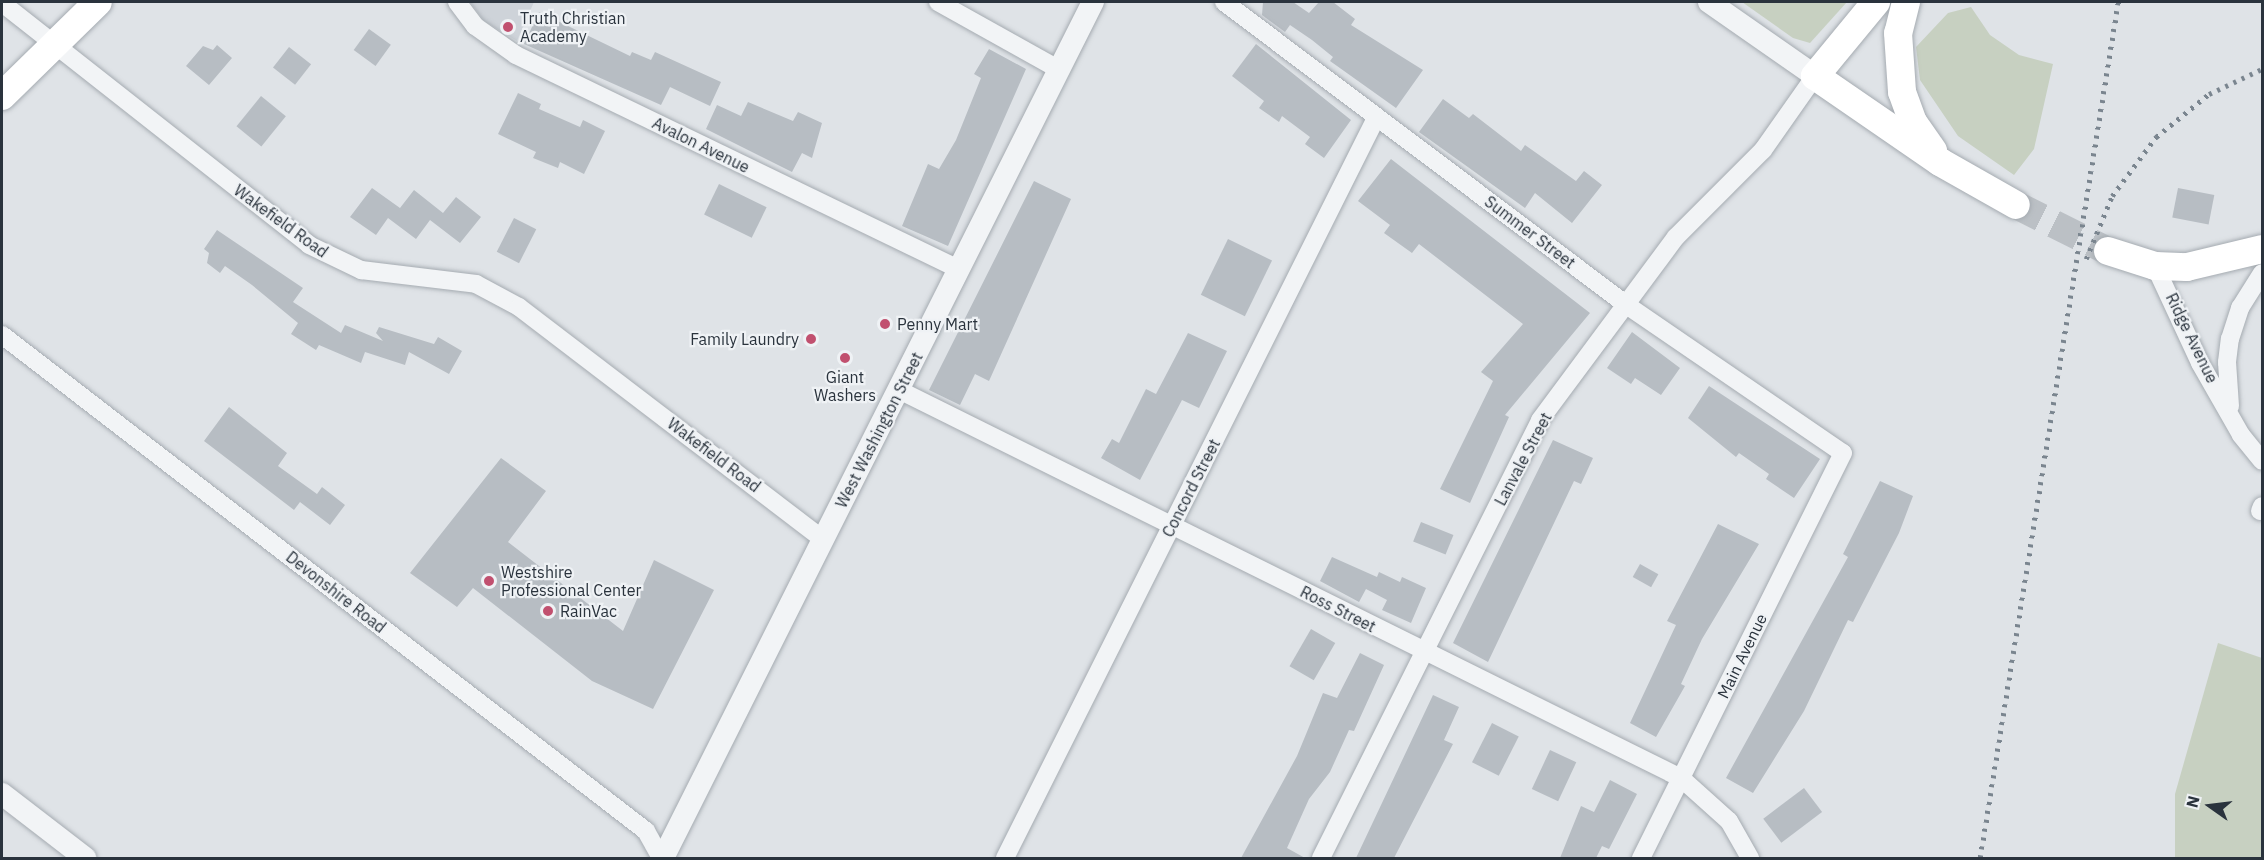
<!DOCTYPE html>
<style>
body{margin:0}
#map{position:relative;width:2264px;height:860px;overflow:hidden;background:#dfe3e7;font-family:"IBM Plex Sans",sans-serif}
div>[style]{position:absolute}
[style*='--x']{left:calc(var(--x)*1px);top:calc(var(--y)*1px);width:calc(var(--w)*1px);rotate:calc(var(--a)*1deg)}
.built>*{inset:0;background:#ced3d9}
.green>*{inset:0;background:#c7d0c1}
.building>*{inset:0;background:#b7bdc3;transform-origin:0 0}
.primary-tunnel>*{height:28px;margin-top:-14px;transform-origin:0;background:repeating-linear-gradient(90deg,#bbc0c5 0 28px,transparent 0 42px)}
.roads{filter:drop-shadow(0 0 2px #a5abb1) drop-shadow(0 0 2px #a5abb1)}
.minor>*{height:18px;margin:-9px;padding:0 9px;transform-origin:9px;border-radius:9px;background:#f2f4f6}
.tertiary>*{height:22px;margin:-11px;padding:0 11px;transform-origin:11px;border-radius:11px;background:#f2f4f6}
.primary>*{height:28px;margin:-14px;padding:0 14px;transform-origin:14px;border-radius:14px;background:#fff}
.rail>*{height:4.5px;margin-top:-2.25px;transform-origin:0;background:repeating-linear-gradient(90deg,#7a858f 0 3px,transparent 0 9px)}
.dots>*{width:16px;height:16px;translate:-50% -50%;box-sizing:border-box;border:3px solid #eff2f5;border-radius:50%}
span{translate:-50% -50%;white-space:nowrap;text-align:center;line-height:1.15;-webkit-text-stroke:4.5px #eff2f5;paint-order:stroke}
.poi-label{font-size:16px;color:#2a333d}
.left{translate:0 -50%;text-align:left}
.right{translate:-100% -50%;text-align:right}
.street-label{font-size:16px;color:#2a333d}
.frame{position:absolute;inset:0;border:3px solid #2a333d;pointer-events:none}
.north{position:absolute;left:2180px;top:776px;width:60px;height:60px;-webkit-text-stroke:4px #eff2f5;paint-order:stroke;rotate:284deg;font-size:16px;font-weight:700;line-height:24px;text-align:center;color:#2a333d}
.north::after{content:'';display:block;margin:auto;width:21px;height:27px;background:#2a333d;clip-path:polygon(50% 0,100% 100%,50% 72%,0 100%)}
</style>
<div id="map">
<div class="built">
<div style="clip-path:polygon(470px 2px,534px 2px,517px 41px,484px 21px)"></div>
</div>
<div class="green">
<div style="clip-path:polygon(1742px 2px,1847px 2px,1810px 43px,1793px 38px)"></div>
<div style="clip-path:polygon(1971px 7px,1990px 35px,2019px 55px,2053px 64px,2034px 149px,2014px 175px,1958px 136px,1920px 80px,1916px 47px,1948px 13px)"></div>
<div style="clip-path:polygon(2218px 643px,2262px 658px,2262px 858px,2175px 858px,2175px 794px)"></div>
</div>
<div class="building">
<div style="clip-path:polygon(1263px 2px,1293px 2px,1309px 13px,1319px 2px,1333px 2px,1355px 19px,1351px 25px,1423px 70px,1396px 108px,1330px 61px,1333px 57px,1312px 40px,1290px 25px,1285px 32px,1262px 15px)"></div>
<div style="clip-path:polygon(539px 12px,630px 56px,632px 52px,651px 60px,655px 52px,721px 82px,710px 106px,670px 87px,661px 105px,524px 44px)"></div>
<div style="left:369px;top:29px;width:27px;height:26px;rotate:36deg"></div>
<div style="clip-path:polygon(1256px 44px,1351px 120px,1324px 158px,1305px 144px,1310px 137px,1282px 116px,1279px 122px,1259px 108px,1264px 101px,1232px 76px)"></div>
<div style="clip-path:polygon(217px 45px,232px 58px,209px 85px,186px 66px,203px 46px,213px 50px)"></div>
<div style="left:289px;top:47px;width:28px;height:26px;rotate:38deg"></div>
<div style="clip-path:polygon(989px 49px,1026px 69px,948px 246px,902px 226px,928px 164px,939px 169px,956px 140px,981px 78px,974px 74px)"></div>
<div style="clip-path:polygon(518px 93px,541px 104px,539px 109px,580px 127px,583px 120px,605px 131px,584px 174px,560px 162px,558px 168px,533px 158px,536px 152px,498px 134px)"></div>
<div style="left:261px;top:96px;width:32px;height:39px;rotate:39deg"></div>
<div style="clip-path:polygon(1443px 99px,1469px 118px,1473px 114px,1521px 151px,1525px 145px,1576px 181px,1584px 171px,1602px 185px,1572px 223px,1535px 193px,1525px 208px,1419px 132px)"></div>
<div style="clip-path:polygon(748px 102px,793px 121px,798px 112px,822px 123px,812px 158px,802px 153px,792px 172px,706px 129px,717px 105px,741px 116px)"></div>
<div style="clip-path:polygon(1391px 159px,1590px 313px,1505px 415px,1509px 417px,1470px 503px,1440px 489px,1493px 381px,1481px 372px,1523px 324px,1419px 244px,1412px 253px,1384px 233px,1390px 225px,1358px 201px)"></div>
<div style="clip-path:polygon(1034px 181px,1071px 199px,989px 381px,975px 374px,960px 405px,929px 390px)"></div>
<div style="left:719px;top:184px;width:53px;height:34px;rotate:26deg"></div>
<div style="clip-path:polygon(372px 188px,400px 208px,414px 190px,443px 213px,456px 197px,481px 217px,460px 243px,430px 220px,416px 239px,388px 218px,376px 235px,350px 217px)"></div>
<div style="left:2178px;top:188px;width:37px;height:30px;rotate:11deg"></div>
<div style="left:514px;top:218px;width:25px;height:38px;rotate:27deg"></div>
<div style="clip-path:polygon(217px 230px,303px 288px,293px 302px,341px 333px,345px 325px,383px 341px,376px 333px,379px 327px,434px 344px,438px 337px,462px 351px,449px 374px,409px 352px,405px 365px,365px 352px,361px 363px,319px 345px,316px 350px,291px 334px,298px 323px,252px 285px,225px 266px,220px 273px,207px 263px,209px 253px,204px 249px)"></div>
<div style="left:1228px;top:239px;width:49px;height:62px;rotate:26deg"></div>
<div style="clip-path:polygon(1632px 332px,1680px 368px,1661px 395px,1635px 378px,1631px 384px,1607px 368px)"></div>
<div style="clip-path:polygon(1188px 333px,1227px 351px,1199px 408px,1182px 400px,1140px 480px,1101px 458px,1112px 439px,1119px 443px,1146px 389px,1156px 394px)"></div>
<div style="clip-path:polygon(1709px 386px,1820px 459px,1794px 498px,1766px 479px,1769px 474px,1739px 453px,1736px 457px,1688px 418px)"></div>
<div style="clip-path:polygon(229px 407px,287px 453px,278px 466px,317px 494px,322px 487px,345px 505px,330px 525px,300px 502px,294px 510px,204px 441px)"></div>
<div style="clip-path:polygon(1553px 440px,1593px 458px,1581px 484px,1574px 481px,1488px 662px,1453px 643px)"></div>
<div style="clip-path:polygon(501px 458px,546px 491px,508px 542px,623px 631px,654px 560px,714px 590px,653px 709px,592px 681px,473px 588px,457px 607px,410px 573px)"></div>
<div style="clip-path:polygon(1880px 481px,1913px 496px,1899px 533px,1853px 622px,1848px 620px,1804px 711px,1753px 793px,1726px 778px,1848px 557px,1843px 554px)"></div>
<div style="left:1421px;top:522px;width:35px;height:21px;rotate:22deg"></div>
<div style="clip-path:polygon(1718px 524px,1759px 544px,1702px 639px,1681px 684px,1685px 686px,1656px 737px,1630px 723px,1676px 625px,1667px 621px)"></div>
<div style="clip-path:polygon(1332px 557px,1377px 577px,1379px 572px,1400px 582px,1402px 577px,1426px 588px,1411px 623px,1382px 610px,1387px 600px,1366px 589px,1359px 602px,1320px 581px)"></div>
<div style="left:1640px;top:564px;width:21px;height:15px;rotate:29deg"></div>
<div style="left:1311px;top:629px;width:28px;height:43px;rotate:30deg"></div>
<div style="clip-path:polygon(1360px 653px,1384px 665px,1354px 731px,1349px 730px,1330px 772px,1309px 799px,1287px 848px,1305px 858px,1241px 858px,1297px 756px,1323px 693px,1337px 698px)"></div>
<div style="clip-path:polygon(1433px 695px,1459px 707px,1444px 740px,1453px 744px,1394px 858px,1356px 858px)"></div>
<div style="left:1492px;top:723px;width:30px;height:44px;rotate:27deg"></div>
<div style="left:1550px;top:750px;width:29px;height:43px;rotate:25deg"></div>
<div style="clip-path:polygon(1610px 780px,1637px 794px,1609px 849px,1602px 846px,1596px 858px,1560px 858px,1581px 806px,1594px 812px)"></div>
<div style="left:1804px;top:788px;width:30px;height:51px;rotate:53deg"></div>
</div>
<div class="primary-tunnel">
<div style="--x:2016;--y:205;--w:103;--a:26.6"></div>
</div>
<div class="roads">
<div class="minor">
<div style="--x:457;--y:2;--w:30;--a:53"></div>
<div style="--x:475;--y:26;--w:50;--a:35.3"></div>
<div style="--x:516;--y:55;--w:492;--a:25.8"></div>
<div style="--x:938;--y:2;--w:137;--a:29.2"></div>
<div style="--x:1224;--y:2;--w:506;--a:36.96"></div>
<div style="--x:1628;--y:306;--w:260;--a:34.4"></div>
<div style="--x:1843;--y:453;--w:453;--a:116.5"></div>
<div style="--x:2;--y:3;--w:391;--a:38.2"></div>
<div style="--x:309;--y:245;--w:58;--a:25.7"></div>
<div style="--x:361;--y:270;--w:116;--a:6.9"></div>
<div style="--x:476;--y:284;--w:49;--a:28.1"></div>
<div style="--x:519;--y:307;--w:384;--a:37.4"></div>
<div style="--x:2155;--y:266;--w:107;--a:65.1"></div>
<div style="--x:2200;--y:363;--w:83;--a:60.3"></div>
<div style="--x:2241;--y:435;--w:33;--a:51"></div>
<div style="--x:2;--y:335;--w:813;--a:37.6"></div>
<div style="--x:646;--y:831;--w:31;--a:61"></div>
<div style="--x:899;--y:390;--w:873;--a:26.39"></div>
<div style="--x:1681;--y:778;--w:64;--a:41.9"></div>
<div style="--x:1729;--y:821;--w:43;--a:60.4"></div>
<div style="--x:2230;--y:406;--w:44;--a:-93.9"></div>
<div style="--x:2227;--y:362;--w:23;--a:-83"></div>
<div style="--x:2230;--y:339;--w:33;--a:-72"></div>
<div style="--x:2240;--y:308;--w:41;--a:-57.8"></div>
<div style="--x:2260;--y:511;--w:5;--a:-68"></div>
<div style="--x:1005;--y:858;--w:828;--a:-63.37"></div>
<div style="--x:1321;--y:858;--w:490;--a:-63.4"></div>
<div style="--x:1540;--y:420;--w:228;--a:-53.4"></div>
<div style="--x:1676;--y:237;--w:123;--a:-45"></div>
<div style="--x:1763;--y:150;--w:90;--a:-54.9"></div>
</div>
<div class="tertiary">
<div style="--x:1709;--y:2;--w:129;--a:34.9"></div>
<div style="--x:2;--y:794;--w:105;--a:37.6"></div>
<div style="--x:663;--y:858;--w:958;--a:-63.33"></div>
</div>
<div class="primary">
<div style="--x:1876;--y:2;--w:96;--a:129.5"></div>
<div style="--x:1815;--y:76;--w:152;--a:34.5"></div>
<div style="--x:1940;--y:162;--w:87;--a:29.5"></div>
<div style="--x:1906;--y:2;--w:32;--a:104"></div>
<div style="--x:1898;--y:33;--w:59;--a:86.1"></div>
<div style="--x:1902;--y:92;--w:32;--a:70"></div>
<div style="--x:1913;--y:122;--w:35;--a:55"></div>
<div style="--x:2;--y:96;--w:134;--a:-44.4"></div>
<div style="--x:2108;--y:251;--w:49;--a:17.7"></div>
<div style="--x:2155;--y:266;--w:32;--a:2"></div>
<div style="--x:2187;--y:267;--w:77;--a:-13.5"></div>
</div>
</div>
<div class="rail">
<div style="--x:2086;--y:259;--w:68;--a:-67.6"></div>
<div style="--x:2112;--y:196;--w:74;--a:-53.3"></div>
<div style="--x:2156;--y:137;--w:68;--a:-39.1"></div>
<div style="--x:2209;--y:94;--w:59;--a:-25.3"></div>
<div style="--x:1980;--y:858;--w:867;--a:-80.84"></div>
</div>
<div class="dots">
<div style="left:508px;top:27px;background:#c1506f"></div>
<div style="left:885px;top:324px;background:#c1506f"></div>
<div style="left:811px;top:339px;background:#c1506f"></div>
<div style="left:845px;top:358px;background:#c1506f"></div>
<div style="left:489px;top:581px;background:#c1506f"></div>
<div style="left:548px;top:611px;background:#c1506f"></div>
</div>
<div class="poi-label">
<span class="left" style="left:520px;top:27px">Truth Christian<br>Academy</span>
<span class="left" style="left:897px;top:324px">Penny Mart</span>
<span class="right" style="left:799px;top:339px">Family Laundry</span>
<span style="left:845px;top:386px">Giant<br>Washers</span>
<span class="left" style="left:501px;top:581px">Westshire<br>Professional Center</span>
<span class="left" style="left:560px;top:611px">RainVac</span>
</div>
<div class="street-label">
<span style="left:701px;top:145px;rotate:26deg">Avalon Avenue</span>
<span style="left:281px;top:221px;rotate:36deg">Wakefield Road</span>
<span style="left:1530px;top:232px;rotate:37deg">Summer Street</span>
<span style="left:2192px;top:338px;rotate:64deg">Ridge Avenue</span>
<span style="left:879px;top:430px;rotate:-63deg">West Washington Street</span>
<span style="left:714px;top:455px;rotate:37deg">Wakefield Road</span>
<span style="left:1523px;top:459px;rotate:-62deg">Lanvale Street</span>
<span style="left:1191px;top:488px;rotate:-63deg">Concord Street</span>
<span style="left:336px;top:592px;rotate:38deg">Devonshire Road</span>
<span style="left:1338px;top:609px;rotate:27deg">Ross Street</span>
<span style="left:1742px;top:656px;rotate:-64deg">Main Avenue</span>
</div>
<div class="frame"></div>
<div class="north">N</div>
</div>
